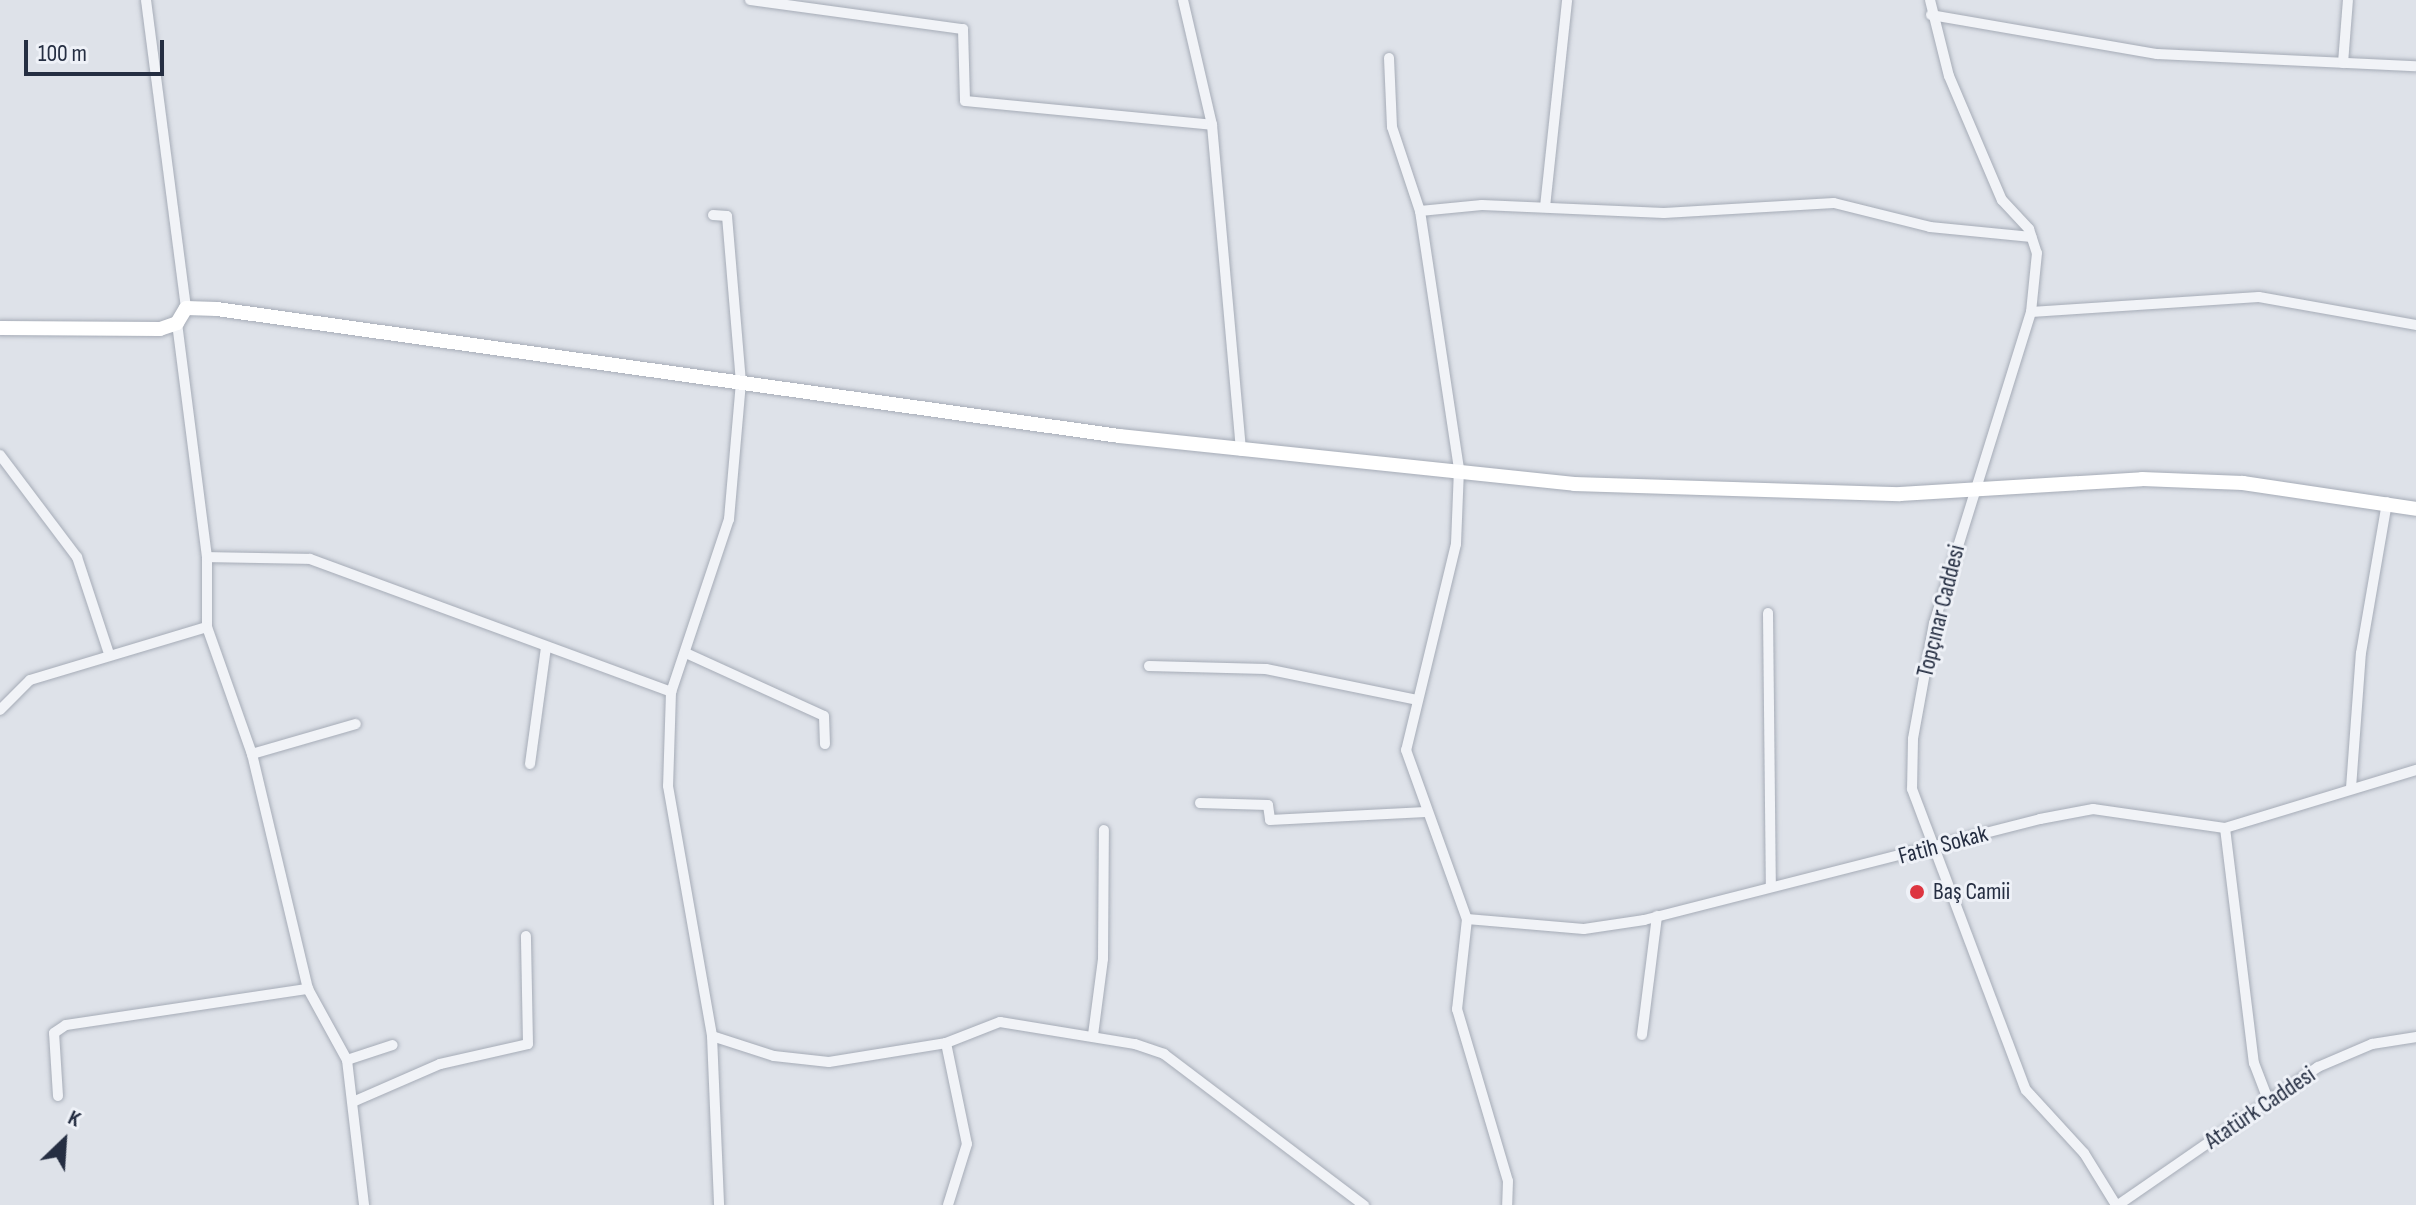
<!DOCTYPE html>
<meta charset="utf-8">
<style>
body{margin:0}
#map{position:relative;width:2416px;height:1205px;overflow:hidden;background:#dee2e9;font-family:"Sofia Sans Condensed",sans-serif}
div>[style]{position:absolute}
[style*='--x']{left:calc(var(--x)*1px);top:calc(var(--y)*1px);width:calc(var(--w)*1px);rotate:calc(var(--a)*1deg)}
.roads{filter:drop-shadow(0 0 2px #a6acb7) drop-shadow(0 0 2px #a6acb7)}
.street>*{height:10px;margin:-5px;padding:0 5px;transform-origin:5px;border-radius:5px;background:#f1f3f7}
.secondary>*{height:14px;margin:-7px;padding:0 7px;transform-origin:7px;border-radius:7px;background:#fff}
.dots>*{width:22px;height:22px;translate:-50% -50%;box-sizing:border-box;border:4px solid #eef1f7;border-radius:50%}
span{translate:-50% -50%;white-space:nowrap;text-align:center;line-height:1.15;-webkit-text-stroke:6px #eef1f7;paint-order:stroke}
.street-label{font-size:24px;color:#252e42}
.poi-label{font-size:24px;color:#252e42}
.left{translate:0 -50%;text-align:left}
.north{position:absolute;left:24px;top:1101px;width:80px;height:80px;-webkit-text-stroke:6px #eef1f7;paint-order:stroke;rotate:25deg;font-size:22px;font-weight:700;line-height:32px;text-align:center;color:#252e42}
.north::after{content:'';display:block;margin:auto;width:28px;height:36px;background:#252e42;clip-path:polygon(50% 0,100% 100%,50% 72%,0 100%)}
.scale{position:absolute;left:24px;top:40px;width:140px;height:36px;box-sizing:border-box;border:4px solid #252e42;border-top:0;padding-left:10px;font-size:24px;line-height:28px;white-space:nowrap;color:#252e42;-webkit-text-stroke:6px #eef1f7;paint-order:stroke}
</style>
<div id="map">
<div class="roads">
<div class="street">
<div style="--x:146;--y:0;--w:311;--a:82.6"></div>
<div style="--x:750;--y:0;--w:215;--a:7.8"></div>
<div style="--x:963;--y:29;--w:72;--a:88.4"></div>
<div style="--x:965;--y:101;--w:248;--a:5.5"></div>
<div style="--x:1183;--y:0;--w:128;--a:76.9"></div>
<div style="--x:1212;--y:125;--w:327;--a:84.9"></div>
<div style="--x:1930;--y:0;--w:78;--a:76"></div>
<div style="--x:1949;--y:76;--w:135;--a:66.9"></div>
<div style="--x:2002;--y:200;--w:40;--a:47"></div>
<div style="--x:2029;--y:229;--w:25;--a:72"></div>
<div style="--x:2037;--y:253;--w:59;--a:95.8"></div>
<div style="--x:2031;--y:312;--w:326;--a:107.3"></div>
<div style="--x:1934;--y:623;--w:118;--a:100.3"></div>
<div style="--x:1913;--y:739;--w:50;--a:91.1"></div>
<div style="--x:1912;--y:789;--w:322;--a:69.3"></div>
<div style="--x:2026;--y:1090;--w:86;--a:47.4"></div>
<div style="--x:2084;--y:1153;--w:61;--a:58.4"></div>
<div style="--x:1931;--y:15;--w:229;--a:9.8"></div>
<div style="--x:2157;--y:54;--w:259;--a:2.7"></div>
<div style="--x:1389;--y:58;--w:69;--a:87.5"></div>
<div style="--x:1392;--y:127;--w:89;--a:71.6"></div>
<div style="--x:1420;--y:211;--w:261;--a:81.4"></div>
<div style="--x:1459;--y:469;--w:75;--a:92.3"></div>
<div style="--x:1456;--y:544;--w:212;--a:103.6"></div>
<div style="--x:1406;--y:750;--w:180;--a:70.2"></div>
<div style="--x:1467;--y:919;--w:91;--a:96.3"></div>
<div style="--x:1457;--y:1009;--w:179;--a:73.5"></div>
<div style="--x:1508;--y:1181;--w:24;--a:92"></div>
<div style="--x:2343;--y:63;--w:63;--a:-85.5"></div>
<div style="--x:1545;--y:207;--w:208;--a:-83.9"></div>
<div style="--x:1420;--y:211;--w:62;--a:-5.5"></div>
<div style="--x:1482;--y:205;--w:182;--a:2.5"></div>
<div style="--x:1664;--y:213;--w:170;--a:-3.4"></div>
<div style="--x:1834;--y:203;--w:99;--a:14"></div>
<div style="--x:1930;--y:227;--w:102;--a:5.6"></div>
<div style="--x:713;--y:215;--w:14;--a:4"></div>
<div style="--x:727;--y:216;--w:167;--a:85.2"></div>
<div style="--x:741;--y:382;--w:138;--a:95"></div>
<div style="--x:729;--y:519;--w:182;--a:108.5"></div>
<div style="--x:671;--y:692;--w:94;--a:91.8"></div>
<div style="--x:668;--y:786;--w:254;--a:80"></div>
<div style="--x:712;--y:1036;--w:169;--a:87.6"></div>
<div style="--x:2031;--y:312;--w:228;--a:-3.8"></div>
<div style="--x:2259;--y:297;--w:159;--a:10.1"></div>
<div style="--x:177;--y:323;--w:236;--a:82.7"></div>
<div style="--x:207;--y:557;--w:70;--a:90"></div>
<div style="--x:207;--y:627;--w:135;--a:70.5"></div>
<div style="--x:252;--y:754;--w:242;--a:76.6"></div>
<div style="--x:308;--y:989;--w:81;--a:61.2"></div>
<div style="--x:347;--y:1060;--w:146;--a:83.3"></div>
<div style="--x:0;--y:455;--w:128;--a:53"></div>
<div style="--x:77;--y:557;--w:99;--a:71.7"></div>
<div style="--x:207;--y:557;--w:103;--a:1.1"></div>
<div style="--x:310;--y:559;--w:385;--a:20.2"></div>
<div style="--x:1768;--y:613;--w:274;--a:89.4"></div>
<div style="--x:688;--y:654;--w:149;--a:24.5"></div>
<div style="--x:824;--y:716;--w:28;--a:88"></div>
<div style="--x:1149;--y:666;--w:117;--a:1.5"></div>
<div style="--x:1266;--y:669;--w:154;--a:11.6"></div>
<div style="--x:0;--y:710;--w:42;--a:-45"></div>
<div style="--x:30;--y:680;--w:185;--a:-16.7"></div>
<div style="--x:252;--y:754;--w:108;--a:-16.1"></div>
<div style="--x:530;--y:764;--w:118;--a:-82.2"></div>
<div style="--x:2351;--y:788;--w:135;--a:-85.8"></div>
<div style="--x:2361;--y:653;--w:153;--a:-80.2"></div>
<div style="--x:1200;--y:803;--w:68;--a:1.7"></div>
<div style="--x:1268;--y:805;--w:15;--a:82"></div>
<div style="--x:1270;--y:820;--w:156;--a:-2.9"></div>
<div style="--x:2225;--y:828;--w:237;--a:83"></div>
<div style="--x:2254;--y:1063;--w:36;--a:69"></div>
<div style="--x:1467;--y:919;--w:117;--a:4.9"></div>
<div style="--x:1584;--y:929;--w:61;--a:-8.5"></div>
<div style="--x:1644;--y:920;--w:409;--a:-14.3"></div>
<div style="--x:2040;--y:819;--w:54;--a:-10.7"></div>
<div style="--x:2093;--y:809;--w:133;--a:8.2"></div>
<div style="--x:2225;--y:828;--w:200;--a:-16.9"></div>
<div style="--x:1093;--y:1035;--w:77;--a:-82.5"></div>
<div style="--x:1103;--y:959;--w:129;--a:-89.6"></div>
<div style="--x:1642;--y:1035;--w:120;--a:-82.8"></div>
<div style="--x:712;--y:1036;--w:65;--a:17.9"></div>
<div style="--x:774;--y:1056;--w:55;--a:6.2"></div>
<div style="--x:829;--y:1062;--w:119;--a:-9.2"></div>
<div style="--x:946;--y:1043;--w:58;--a:-21.3"></div>
<div style="--x:1000;--y:1022;--w:137;--a:9.3"></div>
<div style="--x:1135;--y:1044;--w:31;--a:19"></div>
<div style="--x:1164;--y:1054;--w:251;--a:37.1"></div>
<div style="--x:946;--y:1043;--w:103;--a:78.3"></div>
<div style="--x:967;--y:1144;--w:64;--a:107.3"></div>
<div style="--x:347;--y:1060;--w:48;--a:-18.1"></div>
<div style="--x:58;--y:1096;--w:63;--a:-93.6"></div>
<div style="--x:54;--y:1033;--w:14;--a:-34"></div>
<div style="--x:66;--y:1025;--w:245;--a:-8.5"></div>
<div style="--x:355;--y:1101;--w:93;--a:-23.5"></div>
<div style="--x:440;--y:1064;--w:90;--a:-12.8"></div>
<div style="--x:528;--y:1044;--w:108;--a:-91.1"></div>
<div style="--x:2118;--y:1205;--w:243;--a:-34.6"></div>
<div style="--x:2318;--y:1067;--w:59;--a:-23.1"></div>
<div style="--x:2372;--y:1044;--w:45;--a:-9"></div>
</div>
<div class="secondary">
<div style="--x:0;--y:328;--w:160;--a:0.4"></div>
<div style="--x:160;--y:329;--w:18;--a:-19"></div>
<div style="--x:177;--y:323;--w:17;--a:-59"></div>
<div style="--x:186;--y:308;--w:31;--a:2"></div>
<div style="--x:217;--y:309;--w:911;--a:8.01"></div>
<div style="--x:1119;--y:436;--w:458;--a:6"></div>
<div style="--x:1574;--y:484;--w:326;--a:1.8"></div>
<div style="--x:1900;--y:494;--w:242;--a:-3.5"></div>
<div style="--x:2142;--y:479;--w:101;--a:2.3"></div>
<div style="--x:2243;--y:483;--w:175;--a:8.5"></div>
</div>
</div>
<div class="dots">
<div style="left:1917px;top:892px;background:#dd3540"></div>
</div>
<div class="street-label">
<span style="left:1941px;top:611px;rotate:-76deg">Topçınar Caddesi</span>
<span style="left:1943px;top:845px;rotate:-15deg">Fatih Sokak</span>
<span style="left:2260px;top:1108px;rotate:-34deg">Atatürk Caddesi</span>
</div>
<div class="poi-label">
<span class="left" style="left:1933px;top:892px">Baş Camii</span>
</div>
<div class="north">K</div>
<div class="scale">100 m</div>
</div>
